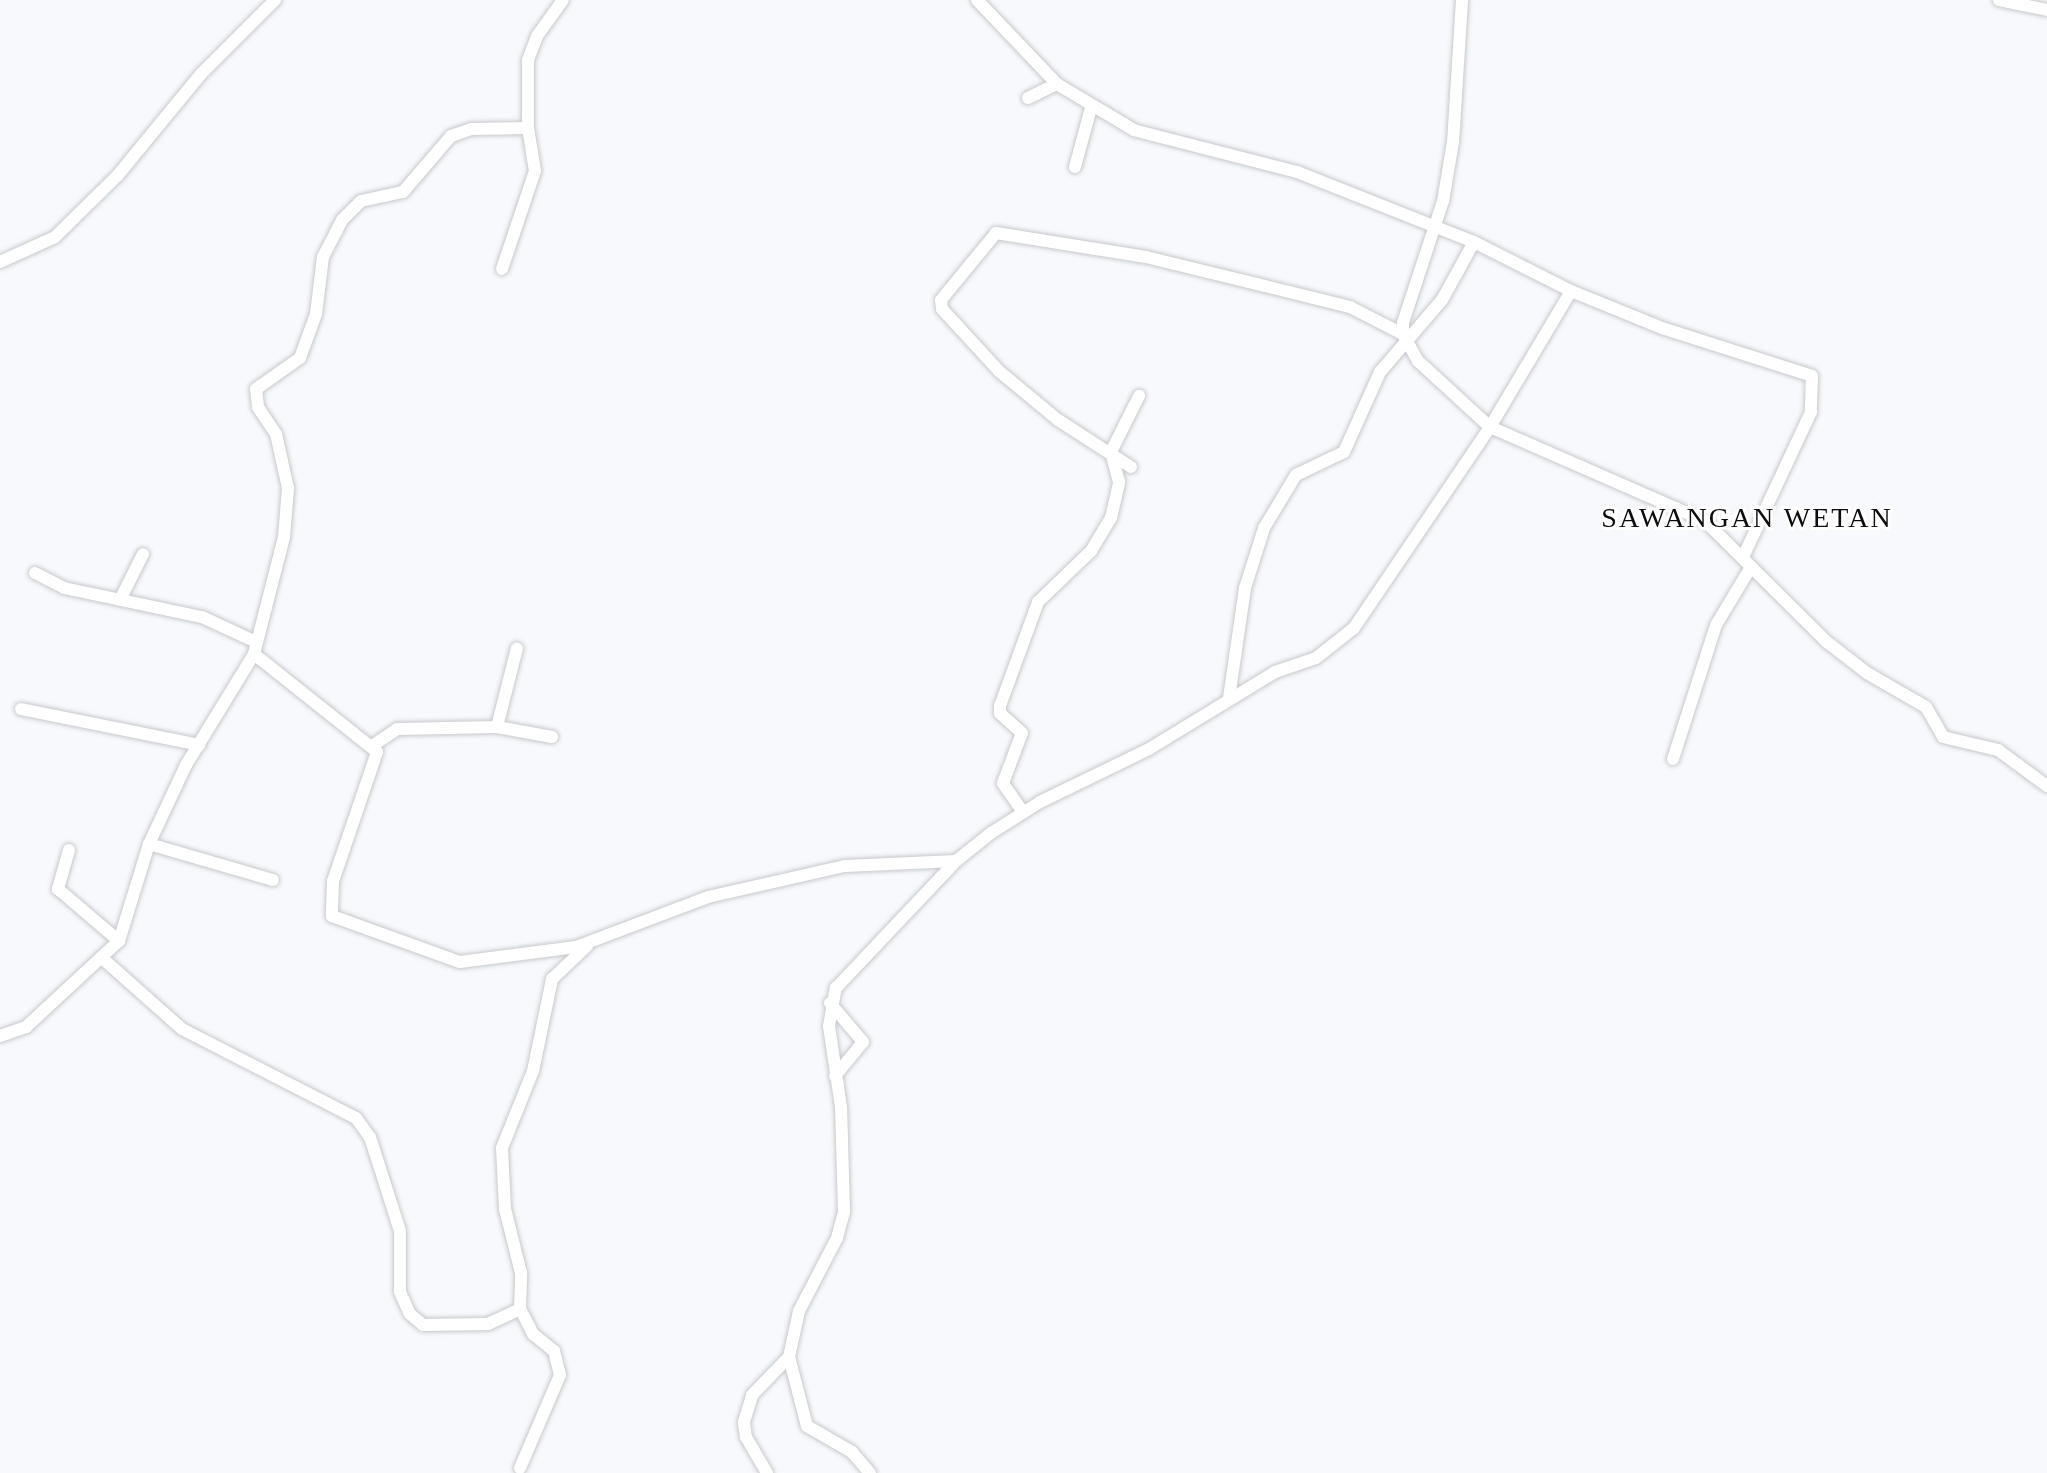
<!DOCTYPE html>
<style>
body{margin:0}
#map{position:relative;width:2047px;height:1473px;overflow:hidden;background:#f7f9fc;font-family:Georgia,serif}
div>[style]{position:absolute}
[style*='--x']{left:calc(var(--x)*1px);top:calc(var(--y)*1px);width:calc(var(--w)*1px);rotate:calc(var(--a)*1deg)}
.roads{filter:drop-shadow(0 0 2px #c7c9cc) drop-shadow(0 0 2px #c7c9cc)}
.minor>*{height:12px;margin:-6px;padding:0 6px;transform-origin:6px;border-radius:6px;background:#fff}
span{translate:-50% -50%;white-space:nowrap;text-align:center;line-height:1.15;-webkit-text-stroke:6px #fff;paint-order:stroke}
.quarter-label{font-size:28px;color:#0c0c0e;letter-spacing:2px}
</style>
<div id="map">
<div class="roads">
<div class="minor">
<div style="--x:1462;--y:0;--w:142;--a:93.6"></div>
<div style="--x:1453;--y:142;--w:60;--a:99.6"></div>
<div style="--x:1443;--y:201;--w:128;--a:108.2"></div>
<div style="--x:1403;--y:323;--w:11;--a:90"></div>
<div style="--x:1403;--y:334;--w:31;--a:61"></div>
<div style="--x:1418;--y:361;--w:98;--a:42.5"></div>
<div style="--x:1490;--y:427;--w:235;--a:23.6"></div>
<div style="--x:1705;--y:521;--w:172;--a:44.8"></div>
<div style="--x:1827;--y:642;--w:51;--a:37.8"></div>
<div style="--x:1867;--y:673;--w:68;--a:30"></div>
<div style="--x:1926;--y:707;--w:34;--a:60"></div>
<div style="--x:1943;--y:737;--w:57;--a:13.3"></div>
<div style="--x:1998;--y:750;--w:61;--a:36.3"></div>
<div style="--x:1999;--y:0;--w:49;--a:11.8"></div>
<div style="--x:1028;--y:98;--w:32;--a:-26"></div>
<div style="--x:1075;--y:167;--w:61;--a:-74.8"></div>
<div style="--x:0;--y:262;--w:60;--a:-24.4"></div>
<div style="--x:55;--y:237;--w:88;--a:-44.5"></div>
<div style="--x:118;--y:175;--w:131;--a:-50.6"></div>
<div style="--x:201;--y:74;--w:105;--a:-45"></div>
<div style="--x:502;--y:269;--w:103;--a:-71.4"></div>
<div style="--x:535;--y:171;--w:44;--a:-99.2"></div>
<div style="--x:528;--y:128;--w:68;--a:-90"></div>
<div style="--x:528;--y:60;--w:26;--a:-69"></div>
<div style="--x:537;--y:36;--w:44;--a:-54.2"></div>
<div style="--x:1571;--y:291;--w:98;--a:22.1"></div>
<div style="--x:1662;--y:328;--w:157;--a:17.7"></div>
<div style="--x:1812;--y:376;--w:36;--a:92"></div>
<div style="--x:1811;--y:412;--w:160;--a:115.1"></div>
<div style="--x:1131;--y:467;--w:87;--a:-147.2"></div>
<div style="--x:1058;--y:420;--w:77;--a:-140.3"></div>
<div style="--x:999;--y:371;--w:84;--a:-132.6"></div>
<div style="--x:942;--y:309;--w:9;--a:-96"></div>
<div style="--x:941;--y:300;--w:87;--a:-50.6"></div>
<div style="--x:996;--y:233;--w:152;--a:9.1"></div>
<div style="--x:1146;--y:257;--w:122;--a:13.7"></div>
<div style="--x:1265;--y:286;--w:88;--a:13.9"></div>
<div style="--x:1350;--y:307;--w:59;--a:27"></div>
<div style="--x:35;--y:573;--w:33;--a:27"></div>
<div style="--x:64;--y:588;--w:141;--a:11.9"></div>
<div style="--x:202;--y:617;--w:60;--a:24.8"></div>
<div style="--x:121;--y:598;--w:49;--a:-63.4"></div>
<div style="--x:254;--y:654;--w:121;--a:-75.6"></div>
<div style="--x:284;--y:537;--w:49;--a:-85.3"></div>
<div style="--x:288;--y:488;--w:55;--a:-102.5"></div>
<div style="--x:276;--y:434;--w:32;--a:-124"></div>
<div style="--x:258;--y:407;--w:18;--a:-96"></div>
<div style="--x:256;--y:389;--w:54;--a:-35.2"></div>
<div style="--x:300;--y:358;--w:47;--a:-70"></div>
<div style="--x:316;--y:314;--w:57;--a:-83"></div>
<div style="--x:323;--y:257;--w:42;--a:-62.8"></div>
<div style="--x:342;--y:220;--w:27;--a:-45"></div>
<div style="--x:361;--y:201;--w:43;--a:-12.1"></div>
<div style="--x:403;--y:192;--w:74;--a:-49.4"></div>
<div style="--x:451;--y:136;--w:21;--a:-19"></div>
<div style="--x:471;--y:129;--w:57;--a:-1"></div>
<div style="--x:1229;--y:698;--w:111;--a:-81.7"></div>
<div style="--x:1245;--y:588;--w:63;--a:-72.4"></div>
<div style="--x:1264;--y:528;--w:62;--a:-58.9"></div>
<div style="--x:1296;--y:475;--w:53;--a:-25.6"></div>
<div style="--x:1344;--y:452;--w:88;--a:-65.8"></div>
<div style="--x:1380;--y:372;--w:95;--a:-49.3"></div>
<div style="--x:1442;--y:300;--w:66;--a:-61.1"></div>
<div style="--x:21;--y:709;--w:182;--a:11.4"></div>
<div style="--x:497;--y:727;--w:56;--a:10.3"></div>
<div style="--x:372;--y:746;--w:30;--a:-34"></div>
<div style="--x:397;--y:729;--w:100;--a:-1.1"></div>
<div style="--x:497;--y:727;--w:81;--a:-75.8"></div>
<div style="--x:1673;--y:759;--w:141;--a:-72.2"></div>
<div style="--x:1716;--y:625;--w:68;--a:-58.9"></div>
<div style="--x:1023;--y:812;--w:35;--a:-125"></div>
<div style="--x:1003;--y:783;--w:53;--a:-69.2"></div>
<div style="--x:1022;--y:733;--w:30;--a:-138"></div>
<div style="--x:1000;--y:713;--w:7;--a:-90"></div>
<div style="--x:1000;--y:706;--w:111;--a:-69.9"></div>
<div style="--x:1038;--y:602;--w:74;--a:-43.9"></div>
<div style="--x:1091;--y:551;--w:39;--a:-59"></div>
<div style="--x:1111;--y:518;--w:37;--a:-77"></div>
<div style="--x:1119;--y:482;--w:31;--a:-105"></div>
<div style="--x:1111;--y:452;--w:63;--a:-63.4"></div>
<div style="--x:149;--y:844;--w:129;--a:16.2"></div>
<div style="--x:69;--y:850;--w:41;--a:105.8"></div>
<div style="--x:58;--y:889;--w:80;--a:40.4"></div>
<div style="--x:102;--y:958;--w:107;--a:41.6"></div>
<div style="--x:182;--y:1029;--w:195;--a:27.1"></div>
<div style="--x:356;--y:1118;--w:24;--a:54"></div>
<div style="--x:370;--y:1137;--w:99;--a:72.3"></div>
<div style="--x:400;--y:1231;--w:61;--a:90"></div>
<div style="--x:400;--y:1292;--w:24;--a:66"></div>
<div style="--x:410;--y:1314;--w:17;--a:40"></div>
<div style="--x:423;--y:1325;--w:65;--a:-0.9"></div>
<div style="--x:488;--y:1324;--w:35;--a:-25"></div>
<div style="--x:830;--y:1003;--w:51;--a:49.8"></div>
<div style="--x:863;--y:1042;--w:44;--a:129.5"></div>
<div style="--x:0;--y:1036;--w:28;--a:-19"></div>
<div style="--x:26;--y:1027;--w:127;--a:-42.8"></div>
<div style="--x:119;--y:941;--w:102;--a:-72.8"></div>
<div style="--x:149;--y:844;--w:87;--a:-64.9"></div>
<div style="--x:186;--y:765;--w:130;--a:-58.5"></div>
<div style="--x:254;--y:654;--w:157;--a:38.5"></div>
<div style="--x:377;--y:752;--w:136;--a:108.8"></div>
<div style="--x:333;--y:881;--w:35;--a:92"></div>
<div style="--x:332;--y:916;--w:136;--a:19.8"></div>
<div style="--x:460;--y:962;--w:117;--a:-7.4"></div>
<div style="--x:576;--y:947;--w:141;--a:-20.7"></div>
<div style="--x:708;--y:897;--w:140;--a:-12.8"></div>
<div style="--x:845;--y:866;--w:111;--a:-2.6"></div>
<div style="--x:520;--y:1468;--w:101;--a:-66.7"></div>
<div style="--x:560;--y:1375;--w:25;--a:-104"></div>
<div style="--x:554;--y:1351;--w:27;--a:-141"></div>
<div style="--x:533;--y:1334;--w:28;--a:-117"></div>
<div style="--x:520;--y:1309;--w:36;--a:-88"></div>
<div style="--x:521;--y:1273;--w:66;--a:-104"></div>
<div style="--x:505;--y:1209;--w:61;--a:-92.8"></div>
<div style="--x:502;--y:1148;--w:83;--a:-68.1"></div>
<div style="--x:533;--y:1071;--w:94;--a:-78.3"></div>
<div style="--x:552;--y:979;--w:48;--a:-43.3"></div>
<div style="--x:767;--y:1473;--w:42;--a:-120.3"></div>
<div style="--x:746;--y:1437;--w:15;--a:-98"></div>
<div style="--x:744;--y:1422;--w:28;--a:-73"></div>
<div style="--x:752;--y:1395;--w:53;--a:-45.8"></div>
<div style="--x:870;--y:1473;--w:28;--a:-131"></div>
<div style="--x:852;--y:1452;--w:52;--a:-150"></div>
<div style="--x:807;--y:1426;--w:71;--a:-104.6"></div>
<div style="--x:789;--y:1357;--w:47;--a:-77.7"></div>
<div style="--x:799;--y:1311;--w:82;--a:-62.5"></div>
<div style="--x:837;--y:1238;--w:27;--a:-75"></div>
<div style="--x:844;--y:1212;--w:105;--a:-91.6"></div>
<div style="--x:841;--y:1107;--w:82;--a:-98.4"></div>
<div style="--x:829;--y:1026;--w:39;--a:-80"></div>
<div style="--x:836;--y:988;--w:175;--a:-46.6"></div>
<div style="--x:956;--y:861;--w:45;--a:-38.7"></div>
<div style="--x:991;--y:833;--w:58;--a:-32.3"></div>
<div style="--x:1040;--y:802;--w:121;--a:-25.9"></div>
<div style="--x:1149;--y:749;--w:148;--a:-31.4"></div>
<div style="--x:1275;--y:672;--w:43;--a:-18.9"></div>
<div style="--x:1316;--y:658;--w:48;--a:-38.3"></div>
<div style="--x:1354;--y:628;--w:243;--a:-55.9"></div>
<div style="--x:1490;--y:427;--w:158;--a:-59.2"></div>
<div style="--x:1571;--y:291;--w:109;--a:-153.2"></div>
<div style="--x:1474;--y:242;--w:190;--a:-158.4"></div>
<div style="--x:1297;--y:172;--w:168;--a:-165.6"></div>
<div style="--x:1134;--y:130;--w:90;--a:-149.1"></div>
<div style="--x:1057;--y:84;--w:116;--a:-133.6"></div>
</div>
</div>
<div class="quarter-label">
<span style="left:1747px;top:518px">SAWANGAN WETAN</span>
</div>
</div>
